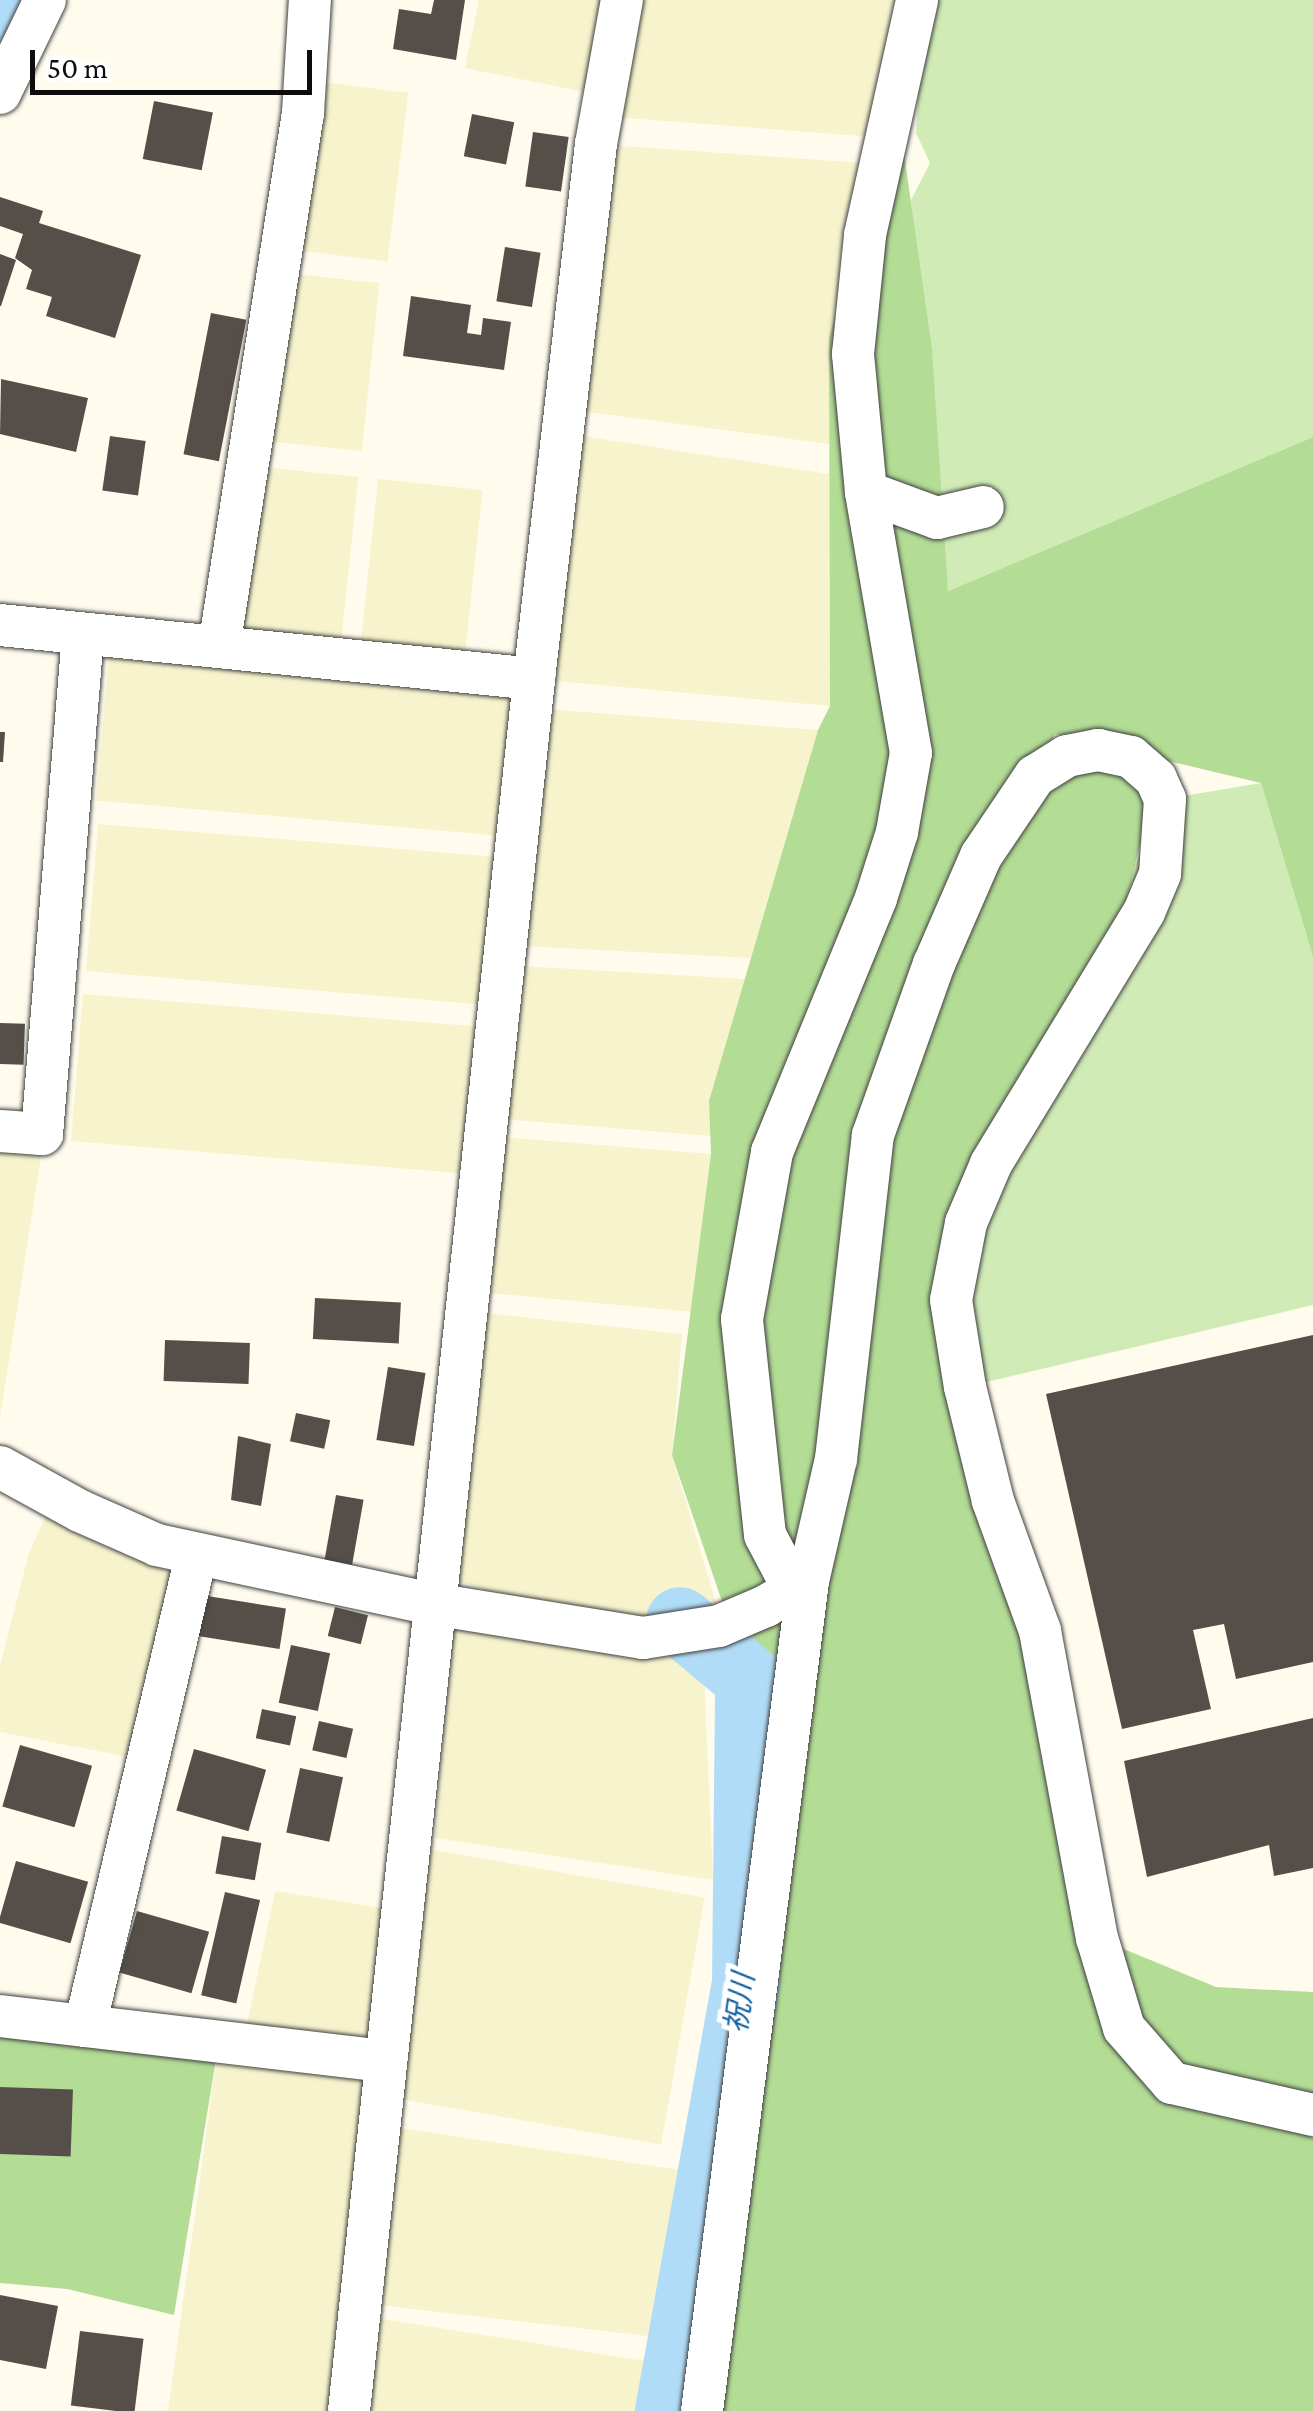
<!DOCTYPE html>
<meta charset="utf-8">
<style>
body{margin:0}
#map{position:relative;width:1313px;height:2411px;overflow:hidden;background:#fffcee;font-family:"Crimson Pro","Noto Sans JP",serif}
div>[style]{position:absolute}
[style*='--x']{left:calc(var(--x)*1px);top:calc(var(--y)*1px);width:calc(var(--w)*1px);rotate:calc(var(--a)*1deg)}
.farmland>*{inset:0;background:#f6f3cd;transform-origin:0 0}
.green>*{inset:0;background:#d0ebb6}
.forest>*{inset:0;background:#b3dc95}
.river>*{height:68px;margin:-34px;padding:0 34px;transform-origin:34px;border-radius:34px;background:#b1dcf8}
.building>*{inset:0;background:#564f49;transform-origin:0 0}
.roads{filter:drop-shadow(0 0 2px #404040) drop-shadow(0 0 2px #404040)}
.minor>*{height:42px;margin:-21px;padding:0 21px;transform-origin:21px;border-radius:21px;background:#fff}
span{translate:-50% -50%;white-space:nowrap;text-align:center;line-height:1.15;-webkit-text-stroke:10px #fff;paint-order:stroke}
.water-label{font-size:30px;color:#1261a3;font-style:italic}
.scale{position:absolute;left:30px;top:50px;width:282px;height:45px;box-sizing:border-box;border:5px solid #0d0d0d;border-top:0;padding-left:12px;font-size:30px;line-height:35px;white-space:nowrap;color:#0d0d0d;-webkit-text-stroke:8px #fff;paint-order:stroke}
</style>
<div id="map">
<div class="farmland">
<div style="clip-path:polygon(479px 0,605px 0,590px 93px,465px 68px)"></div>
<div style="clip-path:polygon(624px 0,909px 0,887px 138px,600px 116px)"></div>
<div style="left:305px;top:80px;width:104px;height:170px;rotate:7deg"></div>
<div style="clip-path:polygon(596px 144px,862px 163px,834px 320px,829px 444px,566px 409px)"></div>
<div style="left:275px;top:272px;width:105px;height:169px;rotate:6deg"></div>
<div style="clip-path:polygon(563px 433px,829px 474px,830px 706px,534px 679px)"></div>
<div style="left:254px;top:466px;width:105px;height:169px;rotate:6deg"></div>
<div style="left:378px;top:479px;width:105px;height:169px;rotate:6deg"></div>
<div style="left:109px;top:653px;width:414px;height:148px;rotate:5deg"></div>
<div style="clip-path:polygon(531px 708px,818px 730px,751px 958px,504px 945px,503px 965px,745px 979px,709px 1101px,711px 1136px,489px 1118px,488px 1136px,711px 1154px,694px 1312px,467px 1291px,482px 1175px,71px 1141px,83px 994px,495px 1028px,498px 1006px,86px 971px,98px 824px,511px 858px)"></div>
<div style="clip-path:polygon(0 1140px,43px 1144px,0 1418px)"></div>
<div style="clip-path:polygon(465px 1311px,682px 1334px,672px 1455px,719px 1613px,643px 1638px,703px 1651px,713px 1880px,435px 1838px,453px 1626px,627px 1636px,456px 1580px)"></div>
<div style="clip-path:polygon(47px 1513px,172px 1568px,128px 1757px,0 1732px,0 1665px,29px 1553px)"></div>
<div style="left:429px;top:1849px;width:280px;height:251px;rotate:10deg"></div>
<div style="clip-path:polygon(275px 1891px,401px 1911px,379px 2125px,680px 2170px,665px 2338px,361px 2303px,359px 2315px,651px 2362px,646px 2411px,168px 2411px,219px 2041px,243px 2043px)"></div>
</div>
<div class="green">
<div style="clip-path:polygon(924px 0,1313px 0,1313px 437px,948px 591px,911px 200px,930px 163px,916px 133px)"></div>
<div style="clip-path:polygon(1261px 783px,1313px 957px,1313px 1305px,965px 1387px,966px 1223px,1032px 1092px,1165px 799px)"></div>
</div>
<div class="forest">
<div style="clip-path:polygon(896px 98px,932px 349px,948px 591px,1313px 437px,1313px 957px,1261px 783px,1055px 734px,1008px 815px,1067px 756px,1156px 779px,1111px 963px,978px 1160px,951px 1300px,1097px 1938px,1216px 1987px,1313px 1992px,1313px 2411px,701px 2411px,746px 1982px,754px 1695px,672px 1455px,711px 1154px,709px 1101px,818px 730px,830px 706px,829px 338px)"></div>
<div style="clip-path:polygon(0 2016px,219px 2041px,174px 2315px,67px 2289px,0 2283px)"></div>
</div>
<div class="river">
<div style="--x:0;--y:19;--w:22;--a:-58"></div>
<div style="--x:669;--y:2411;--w:436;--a:-79.8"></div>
<div style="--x:746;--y:1982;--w:303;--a:-89.4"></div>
<div style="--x:749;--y:1679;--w:90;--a:-140"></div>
</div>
<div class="building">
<div style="clip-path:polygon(434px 0,465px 0,456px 60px,393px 49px,399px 9px,431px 14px)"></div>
<div style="left:154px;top:101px;width:60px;height:59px;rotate:11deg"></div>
<div style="left:472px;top:114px;width:43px;height:43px;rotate:11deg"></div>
<div style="left:533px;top:132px;width:36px;height:55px;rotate:8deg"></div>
<div style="clip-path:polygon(0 197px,43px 211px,39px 223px,141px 255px,115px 338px,46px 316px,52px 297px,26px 289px,32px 270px,15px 258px,23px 234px,0 226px)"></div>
<div style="left:505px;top:247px;width:36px;height:55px;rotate:9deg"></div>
<div style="clip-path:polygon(0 254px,16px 260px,1px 306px,0 306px)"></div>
<div style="clip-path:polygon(411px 296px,471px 305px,467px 333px,481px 335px,483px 318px,511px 322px,504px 370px,403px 356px)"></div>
<div style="left:211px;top:313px;width:36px;height:144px;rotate:11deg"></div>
<div style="clip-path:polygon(1px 379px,88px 398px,76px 452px,0 434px)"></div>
<div style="left:110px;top:436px;width:36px;height:55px;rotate:8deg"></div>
<div style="clip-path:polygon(0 732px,5px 732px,3px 762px,0 762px)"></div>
<div style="left:0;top:1023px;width:25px;height:41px;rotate:2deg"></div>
<div style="left:315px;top:1298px;width:86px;height:41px;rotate:3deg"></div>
<div style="clip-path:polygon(1313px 1335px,1313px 1662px,1236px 1679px,1224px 1624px,1193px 1630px,1211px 1709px,1122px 1729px,1046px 1394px)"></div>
<div style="left:165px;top:1340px;width:85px;height:41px;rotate:2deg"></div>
<div style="left:388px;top:1367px;width:38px;height:74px;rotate:9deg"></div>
<div style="left:296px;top:1413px;width:35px;height:29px;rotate:12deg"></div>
<div style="clip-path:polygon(238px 1436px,271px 1444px,261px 1506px,231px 1500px)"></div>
<div style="left:336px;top:1495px;width:28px;height:66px;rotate:10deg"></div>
<div style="left:201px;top:1595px;width:86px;height:41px;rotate:9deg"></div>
<div style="left:335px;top:1607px;width:34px;height:30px;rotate:14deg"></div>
<div style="left:291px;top:1645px;width:40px;height:59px;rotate:12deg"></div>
<div style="left:262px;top:1709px;width:35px;height:30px;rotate:12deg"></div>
<div style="clip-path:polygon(1313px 1718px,1313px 1868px,1274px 1876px,1269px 1845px,1147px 1877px,1124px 1761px)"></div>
<div style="left:319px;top:1721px;width:35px;height:30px;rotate:13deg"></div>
<div style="left:20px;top:1745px;width:75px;height:64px;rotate:16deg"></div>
<div style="left:194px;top:1749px;width:75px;height:64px;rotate:16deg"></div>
<div style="left:300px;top:1768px;width:44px;height:66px;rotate:12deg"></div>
<div style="left:222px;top:1836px;width:40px;height:38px;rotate:10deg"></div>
<div style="left:16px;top:1861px;width:75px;height:64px;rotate:16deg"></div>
<div style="left:225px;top:1892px;width:36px;height:106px;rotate:13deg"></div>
<div style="left:137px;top:1911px;width:75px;height:64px;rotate:16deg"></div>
<div style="left:0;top:2087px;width:73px;height:67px;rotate:2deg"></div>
<div style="clip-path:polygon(0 2295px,58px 2306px,46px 2369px,0 2360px)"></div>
<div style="left:80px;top:2331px;width:64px;height:75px;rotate:7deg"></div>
</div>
<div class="roads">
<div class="minor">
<div style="--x:0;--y:93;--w:103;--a:-64.2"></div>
<div style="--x:866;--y:492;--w:76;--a:20.1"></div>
<div style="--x:937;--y:518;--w:47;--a:-13.4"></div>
<div style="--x:0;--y:625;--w:537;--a:5.77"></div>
<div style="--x:219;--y:647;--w:541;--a:-81.06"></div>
<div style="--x:303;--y:113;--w:113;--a:-86.5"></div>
<div style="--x:0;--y:1131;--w:42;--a:4.1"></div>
<div style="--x:42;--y:1134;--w:502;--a:-85.31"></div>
<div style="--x:0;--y:1467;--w:91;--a:28.8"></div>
<div style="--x:80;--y:1511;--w:84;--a:23.8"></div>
<div style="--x:157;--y:1545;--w:282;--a:12.1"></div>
<div style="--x:433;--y:1604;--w:213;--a:9.2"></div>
<div style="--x:643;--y:1638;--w:77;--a:-9"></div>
<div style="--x:719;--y:1626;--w:51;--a:-23.1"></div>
<div style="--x:766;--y:1606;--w:49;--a:-30.8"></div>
<div style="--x:794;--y:1590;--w:62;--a:-117.8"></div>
<div style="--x:765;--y:1535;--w:217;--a:-96.1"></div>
<div style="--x:742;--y:1319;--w:170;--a:-79.8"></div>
<div style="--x:772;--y:1152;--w:274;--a:-67.7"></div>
<div style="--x:876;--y:898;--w:69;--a:-72.3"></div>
<div style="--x:897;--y:832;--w:80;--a:-80"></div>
<div style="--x:911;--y:753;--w:265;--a:-99.8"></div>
<div style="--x:866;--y:492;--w:139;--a:-95.4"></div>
<div style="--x:853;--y:354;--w:120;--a:-84.2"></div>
<div style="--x:865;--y:235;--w:241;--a:-77.5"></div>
<div style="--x:0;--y:2016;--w:388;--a:6.7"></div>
<div style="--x:85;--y:2026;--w:484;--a:-76.7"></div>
<div style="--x:349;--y:2411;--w:1742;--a:-83.9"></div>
<div style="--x:534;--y:679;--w:539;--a:-83.39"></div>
<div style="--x:596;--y:144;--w:146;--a:-79.8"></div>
<div style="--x:702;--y:2411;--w:837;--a:-82.72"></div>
<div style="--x:808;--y:1581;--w:125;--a:-77.1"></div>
<div style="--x:836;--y:1459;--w:326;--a:-83.5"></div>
<div style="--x:873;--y:1135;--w:182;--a:-70.4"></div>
<div style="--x:934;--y:964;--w:118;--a:-66.5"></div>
<div style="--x:981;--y:856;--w:97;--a:-56"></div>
<div style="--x:1035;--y:776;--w:38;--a:-32"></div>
<div style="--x:1067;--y:756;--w:32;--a:-11"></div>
<div style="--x:1098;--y:750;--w:34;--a:12"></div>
<div style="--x:1131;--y:757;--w:33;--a:41"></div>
<div style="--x:1156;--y:779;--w:22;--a:66"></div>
<div style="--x:1165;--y:799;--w:75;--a:93.8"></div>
<div style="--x:1160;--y:874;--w:41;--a:112.8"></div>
<div style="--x:1144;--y:912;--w:295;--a:121.3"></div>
<div style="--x:991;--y:1164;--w:64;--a:113"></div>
<div style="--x:966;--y:1223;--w:78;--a:101"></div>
<div style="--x:951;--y:1300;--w:88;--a:80.9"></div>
<div style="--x:965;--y:1387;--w:117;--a:76.2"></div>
<div style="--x:993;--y:1501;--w:138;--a:70.1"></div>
<div style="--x:1040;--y:1631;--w:312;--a:79.5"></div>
<div style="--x:1097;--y:1938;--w:94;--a:73.3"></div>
<div style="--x:1124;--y:2028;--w:73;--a:48.9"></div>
<div style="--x:1172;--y:2083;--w:145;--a:12.8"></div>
</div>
</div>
<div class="water-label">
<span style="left:740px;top:2003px;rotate:-82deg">祝川</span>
</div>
<div class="scale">50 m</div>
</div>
